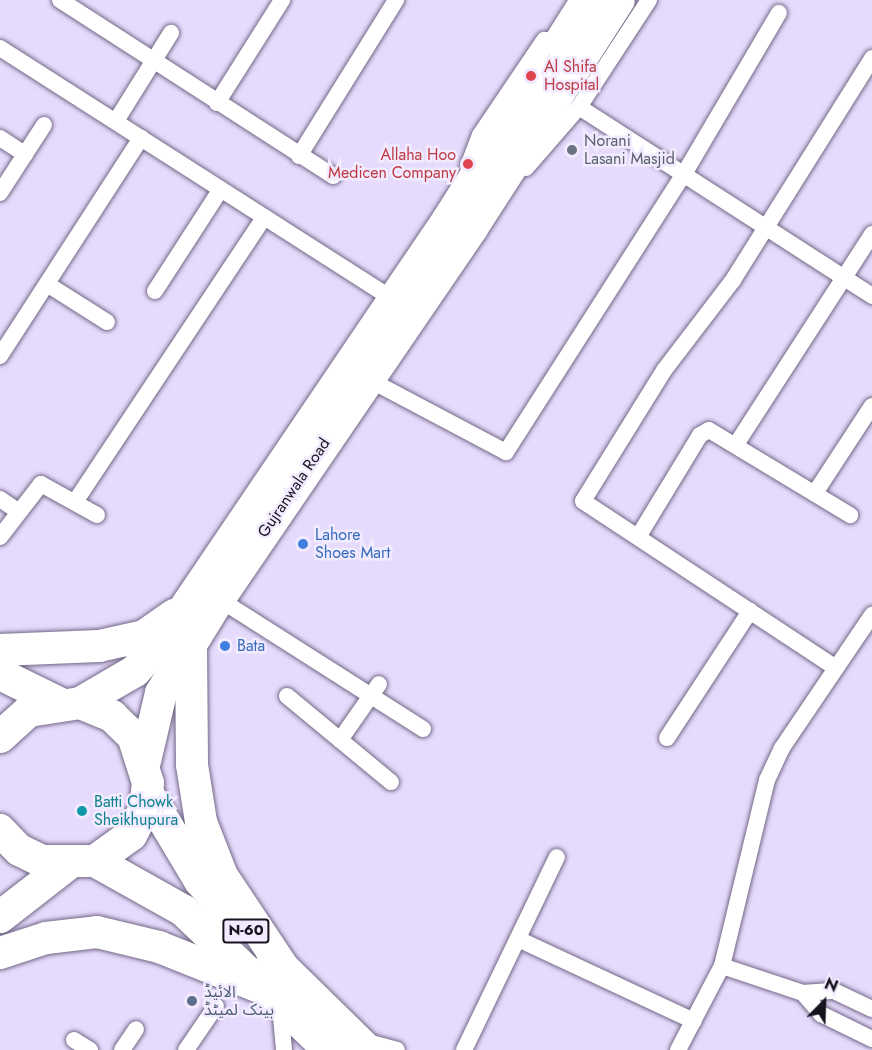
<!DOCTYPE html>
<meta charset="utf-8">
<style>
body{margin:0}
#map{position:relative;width:872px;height:1050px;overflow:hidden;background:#e6dbfc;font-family:Jost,"Noto Sans Arabic",sans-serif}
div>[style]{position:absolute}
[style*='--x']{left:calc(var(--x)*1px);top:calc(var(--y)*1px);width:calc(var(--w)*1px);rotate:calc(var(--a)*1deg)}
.roads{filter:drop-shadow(0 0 2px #736886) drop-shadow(0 0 2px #736886)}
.street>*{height:16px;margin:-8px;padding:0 8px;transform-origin:8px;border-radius:8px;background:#fff}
.highway>*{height:32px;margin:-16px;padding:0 16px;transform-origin:16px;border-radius:16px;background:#fff}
.dots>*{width:16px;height:16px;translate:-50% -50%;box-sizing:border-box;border:3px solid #f2ebff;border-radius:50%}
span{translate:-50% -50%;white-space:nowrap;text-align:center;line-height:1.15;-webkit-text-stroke:5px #f2ebff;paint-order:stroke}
.shield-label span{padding:2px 4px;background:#f2ebff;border:2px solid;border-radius:4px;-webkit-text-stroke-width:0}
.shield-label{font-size:15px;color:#17131e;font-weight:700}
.health-label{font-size:16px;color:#be3a42}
.left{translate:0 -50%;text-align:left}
.right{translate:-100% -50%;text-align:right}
.worship-label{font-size:16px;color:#5b616d}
.street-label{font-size:16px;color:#17131e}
.shop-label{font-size:16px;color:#366cbe}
.culture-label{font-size:16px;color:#0d838f}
.service-label{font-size:16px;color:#4e5e75}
.north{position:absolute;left:794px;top:972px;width:60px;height:60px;-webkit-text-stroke:4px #f2ebff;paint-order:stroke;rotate:23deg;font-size:16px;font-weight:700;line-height:24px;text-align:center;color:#17131e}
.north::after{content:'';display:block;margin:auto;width:21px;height:27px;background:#17131e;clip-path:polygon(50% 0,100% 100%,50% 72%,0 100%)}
</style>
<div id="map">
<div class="roads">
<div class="street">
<div style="--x:60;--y:0;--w:325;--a:32.8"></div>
<div style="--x:0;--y:48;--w:465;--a:32.6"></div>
<div style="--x:217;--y:103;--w:122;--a:-57.7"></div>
<div style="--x:579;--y:107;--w:349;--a:32.8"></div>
<div style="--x:116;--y:121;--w:104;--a:-58"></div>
<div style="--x:0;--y:138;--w:30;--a:33"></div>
<div style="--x:299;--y:156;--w:184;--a:-58.1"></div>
<div style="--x:468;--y:166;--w:33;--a:-69"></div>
<div style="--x:480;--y:135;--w:115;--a:-56"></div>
<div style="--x:526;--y:168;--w:81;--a:-49"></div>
<div style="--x:579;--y:107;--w:128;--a:-56.8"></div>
<div style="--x:0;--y:193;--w:81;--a:-57.1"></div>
<div style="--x:47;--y:284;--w:71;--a:32.3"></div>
<div style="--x:155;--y:291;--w:121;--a:-57.1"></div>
<div style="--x:0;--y:356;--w:260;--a:-57.1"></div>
<div style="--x:368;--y:379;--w:156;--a:27.9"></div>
<div style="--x:506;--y:452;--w:330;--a:-57.4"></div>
<div style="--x:684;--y:174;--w:187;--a:-59.5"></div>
<div style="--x:737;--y:443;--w:249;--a:-57.1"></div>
<div style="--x:815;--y:493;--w:104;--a:-56.8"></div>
<div style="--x:0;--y:499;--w:22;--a:34"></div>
<div style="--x:75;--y:502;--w:342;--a:-56.4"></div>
<div style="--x:0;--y:537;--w:67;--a:-52.3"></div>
<div style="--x:41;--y:484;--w:64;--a:29"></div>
<div style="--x:638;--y:537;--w:119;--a:-58.7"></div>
<div style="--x:700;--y:435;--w:10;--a:-29"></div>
<div style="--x:709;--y:430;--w:165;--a:31.1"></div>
<div style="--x:219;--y:599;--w:242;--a:32.5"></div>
<div style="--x:836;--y:668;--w:303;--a:-146.6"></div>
<div style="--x:583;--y:501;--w:155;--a:-58.2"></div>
<div style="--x:665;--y:369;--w:112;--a:-52.6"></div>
<div style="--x:733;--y:280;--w:262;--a:-57.9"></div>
<div style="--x:287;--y:696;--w:135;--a:39.6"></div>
<div style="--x:667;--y:738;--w:152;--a:-56.8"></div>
<div style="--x:340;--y:740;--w:68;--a:-55.1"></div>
<div style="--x:518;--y:939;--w:194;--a:25"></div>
<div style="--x:722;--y:966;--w:85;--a:18.4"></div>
<div style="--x:803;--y:993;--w:31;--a:-4"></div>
<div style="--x:834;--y:991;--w:42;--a:25.3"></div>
<div style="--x:803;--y:993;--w:28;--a:49"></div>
<div style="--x:821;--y:1014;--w:57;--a:26.1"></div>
<div style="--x:280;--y:1005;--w:45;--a:84.9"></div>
<div style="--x:74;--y:1040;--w:19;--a:32"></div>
<div style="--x:360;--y:1040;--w:38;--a:15"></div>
<div style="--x:122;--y:1050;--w:25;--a:-56"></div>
<div style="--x:186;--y:1050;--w:53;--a:-55.7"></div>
<div style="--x:464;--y:1050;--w:214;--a:-64.3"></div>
<div style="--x:678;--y:1050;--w:95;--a:-62.4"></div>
<div style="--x:722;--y:966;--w:191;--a:-76.4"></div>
<div style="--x:767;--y:780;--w:35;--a:-65"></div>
<div style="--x:782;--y:748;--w:161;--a:-55.9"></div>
</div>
<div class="highway">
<div style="--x:191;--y:647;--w:118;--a:89.5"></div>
<div style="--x:192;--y:765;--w:58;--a:81"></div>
<div style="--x:201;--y:822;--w:58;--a:68.7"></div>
<div style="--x:222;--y:876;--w:115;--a:56.3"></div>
<div style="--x:0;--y:650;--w:99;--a:-2.3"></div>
<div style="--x:99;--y:646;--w:46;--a:-12.5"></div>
<div style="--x:144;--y:636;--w:37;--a:-35"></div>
<div style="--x:0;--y:674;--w:66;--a:26.2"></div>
<div style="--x:80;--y:703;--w:64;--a:-30.2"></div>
<div style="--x:135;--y:671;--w:43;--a:-47.8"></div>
<div style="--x:164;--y:639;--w:508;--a:-55.9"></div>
<div style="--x:449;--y:218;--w:258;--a:-57.7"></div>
<div style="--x:0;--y:737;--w:39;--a:-42"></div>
<div style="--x:29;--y:711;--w:52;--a:-8.9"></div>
<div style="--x:80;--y:703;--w:35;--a:22"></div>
<div style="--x:112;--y:716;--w:29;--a:44"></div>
<div style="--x:133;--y:736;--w:49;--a:72.3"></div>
<div style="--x:148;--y:783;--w:25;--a:97"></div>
<div style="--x:145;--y:808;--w:30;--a:117"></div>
<div style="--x:131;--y:835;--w:44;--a:144.2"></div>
<div style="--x:95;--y:861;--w:53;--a:180"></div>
<div style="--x:42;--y:861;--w:25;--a:-154"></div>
<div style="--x:19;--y:850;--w:28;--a:-134"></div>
<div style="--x:145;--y:761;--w:70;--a:-76.8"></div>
<div style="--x:161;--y:693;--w:110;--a:-58.3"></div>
<div style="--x:219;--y:599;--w:449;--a:-55.7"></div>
<div style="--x:472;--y:228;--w:271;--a:-57.2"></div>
<div style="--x:148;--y:794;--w:101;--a:59.1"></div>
<div style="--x:200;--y:881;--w:45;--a:47.7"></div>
<div style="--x:95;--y:861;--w:102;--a:29.3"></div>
<div style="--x:184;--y:911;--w:201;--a:43.8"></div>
<div style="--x:0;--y:917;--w:85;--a:-37.8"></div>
<div style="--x:0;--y:953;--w:48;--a:-18.1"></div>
<div style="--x:46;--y:938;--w:51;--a:-6.7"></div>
<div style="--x:97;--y:932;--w:64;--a:13.6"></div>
<div style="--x:159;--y:947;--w:105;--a:21.7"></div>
<div style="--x:273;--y:958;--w:132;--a:44.4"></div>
</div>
</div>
<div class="dots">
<div style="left:531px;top:76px;background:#e0444e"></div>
<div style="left:572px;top:150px;background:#6b7280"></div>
<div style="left:468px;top:164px;background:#e0444e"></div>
<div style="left:303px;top:544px;background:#3f7fe0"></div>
<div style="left:225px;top:646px;background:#3f7fe0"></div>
<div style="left:82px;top:811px;background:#0f9aa8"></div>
<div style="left:192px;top:1001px;background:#5c6f8a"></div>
</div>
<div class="shield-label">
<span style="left:246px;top:931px">N-60</span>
</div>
<div class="health-label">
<span class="left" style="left:544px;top:76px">Al Shifa<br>Hospital</span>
<span class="right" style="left:456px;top:164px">Allaha Hoo<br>Medicen Company</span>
</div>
<div class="worship-label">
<span class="left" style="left:584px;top:150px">Norani<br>Lasani Masjid</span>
</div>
<div class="street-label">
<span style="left:294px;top:488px;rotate:-56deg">Gujranwala Road</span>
</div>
<div class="shop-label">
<span class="left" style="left:315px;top:544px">Lahore<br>Shoes Mart</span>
<span class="left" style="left:237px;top:646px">Bata</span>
</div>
<div class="culture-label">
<span class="left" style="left:94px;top:811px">Batti Chowk<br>Sheikhupura</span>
</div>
<div class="service-label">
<span class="left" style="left:204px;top:1001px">الائیڈ<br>بینک لمیٹڈ</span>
</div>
<div class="north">N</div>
</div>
